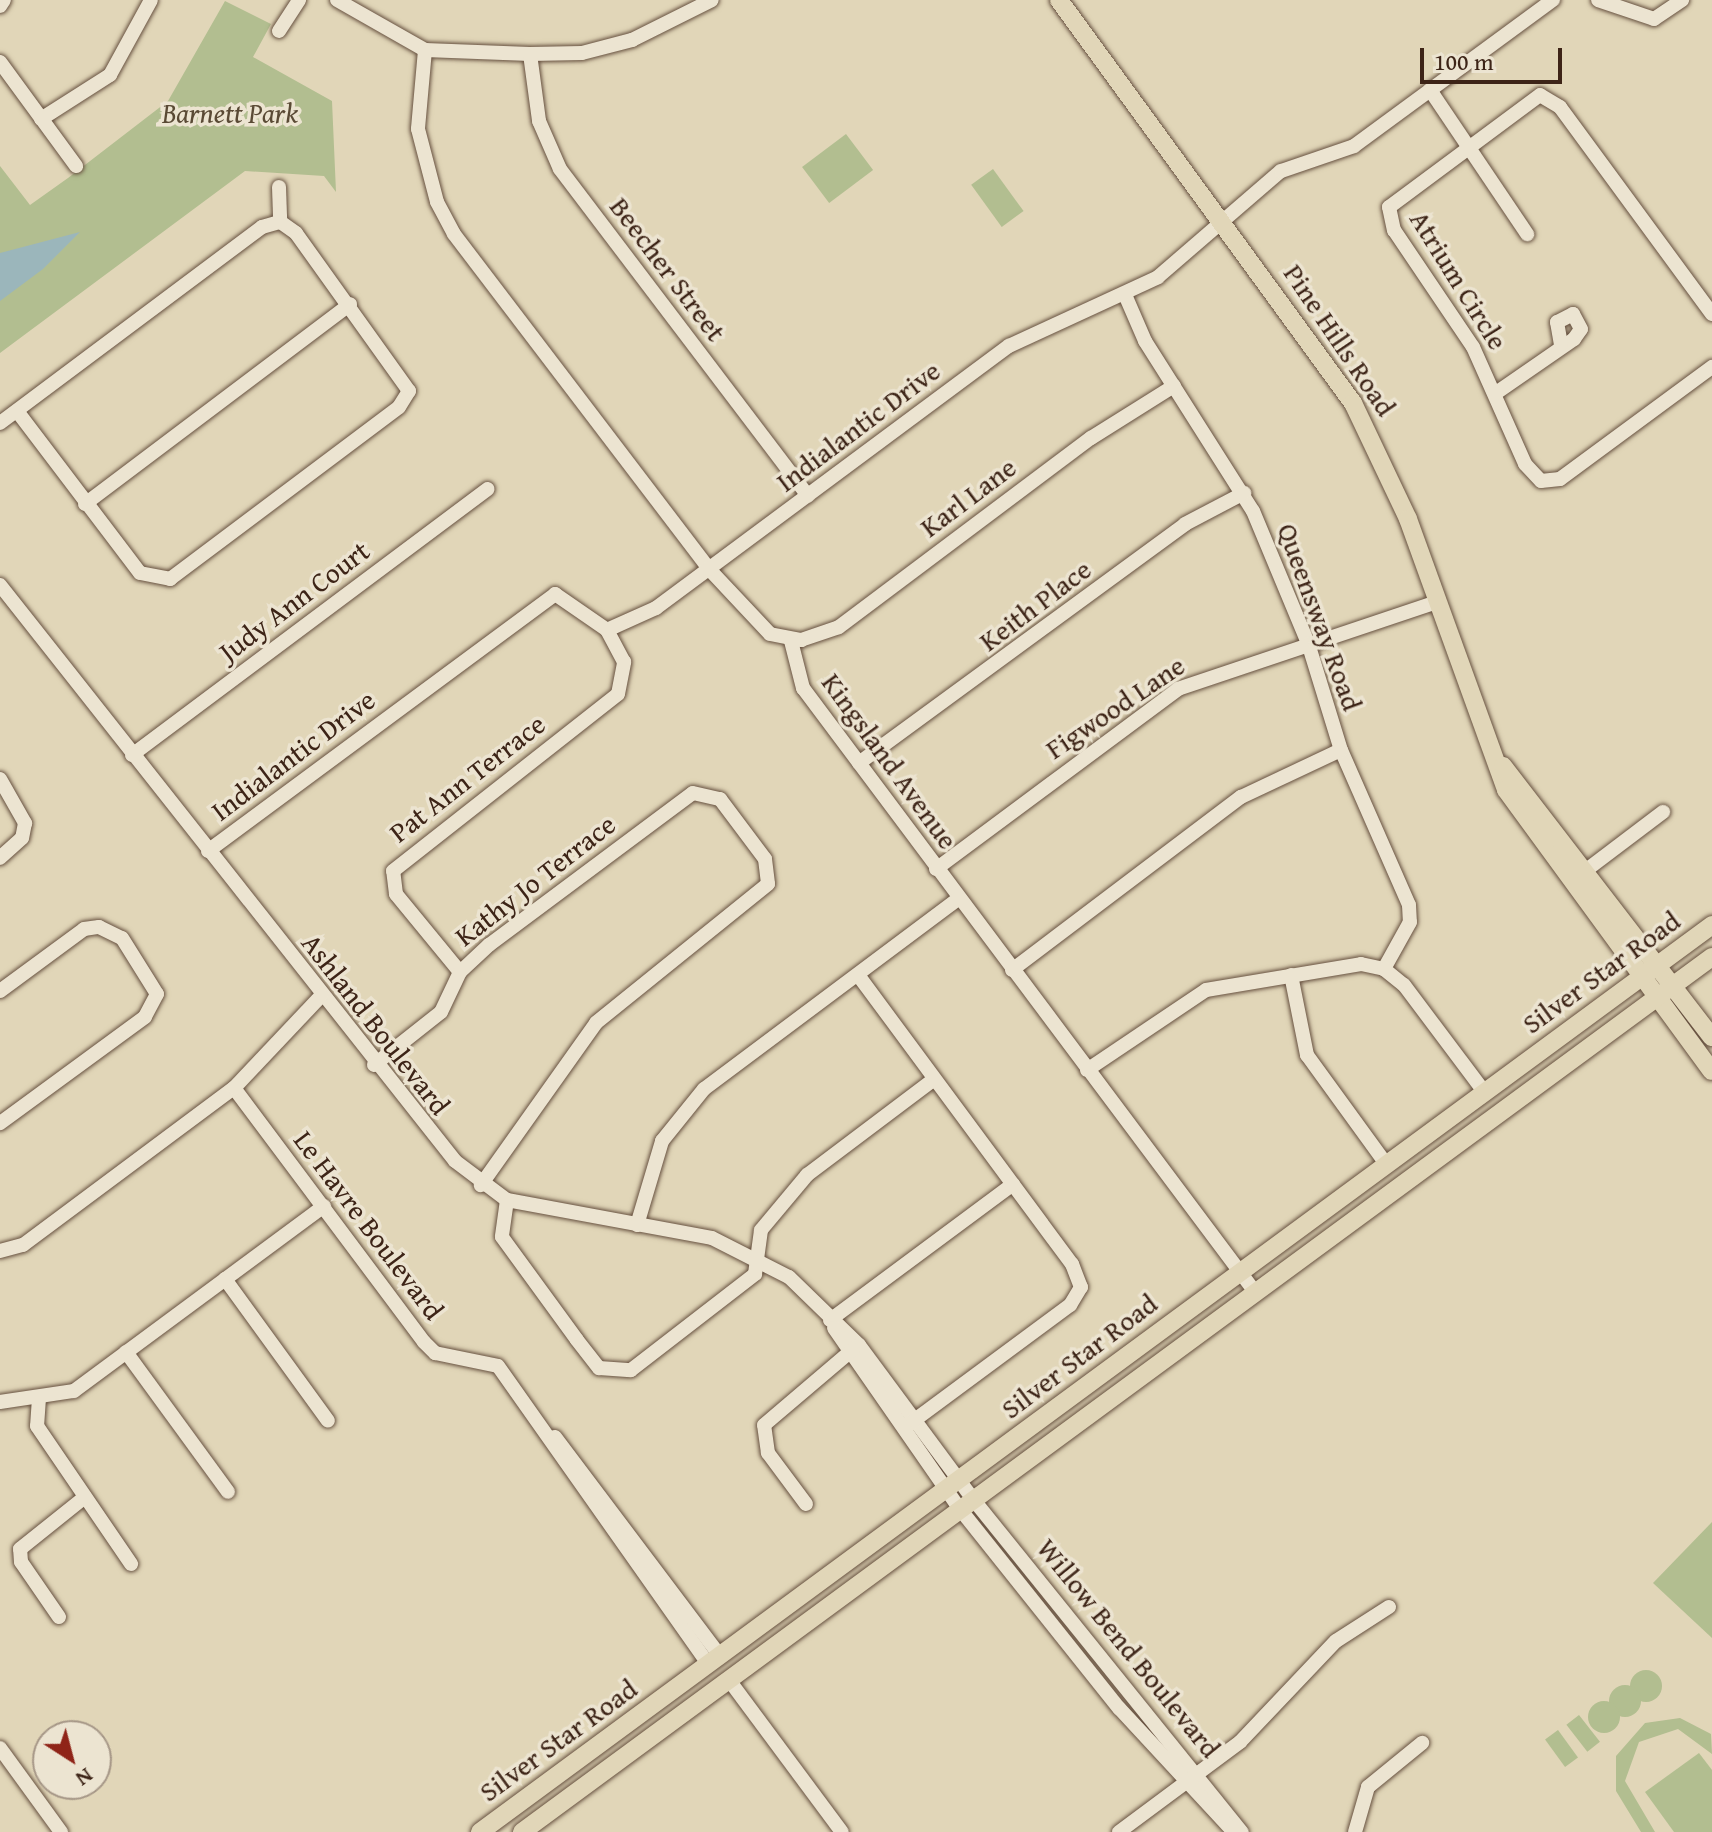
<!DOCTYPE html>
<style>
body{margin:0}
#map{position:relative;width:1712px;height:1832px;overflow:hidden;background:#e1d6b8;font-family:"Gentium Book Plus",serif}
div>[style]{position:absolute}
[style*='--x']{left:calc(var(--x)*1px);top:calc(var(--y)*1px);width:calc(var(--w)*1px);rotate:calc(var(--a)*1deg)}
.green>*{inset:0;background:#b2be90;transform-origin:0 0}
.round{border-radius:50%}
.water>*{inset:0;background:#9bb6bb}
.roads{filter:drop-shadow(0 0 2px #66503f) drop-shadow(0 0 2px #66503f)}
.minor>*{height:14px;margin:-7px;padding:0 7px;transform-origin:7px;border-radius:7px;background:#ece4d1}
.major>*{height:18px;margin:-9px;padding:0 9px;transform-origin:9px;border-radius:9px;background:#e1d6b8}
span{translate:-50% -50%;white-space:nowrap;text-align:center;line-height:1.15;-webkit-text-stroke:7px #ece4d1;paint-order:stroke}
.park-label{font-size:28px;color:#5a4a35;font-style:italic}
.street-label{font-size:28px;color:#3d2417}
.north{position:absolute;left:32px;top:1720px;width:80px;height:80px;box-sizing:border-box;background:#ece4d1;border:2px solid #a69787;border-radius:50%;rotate:144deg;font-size:22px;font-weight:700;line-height:32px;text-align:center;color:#3d2417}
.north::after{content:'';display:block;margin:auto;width:28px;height:36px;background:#8f2418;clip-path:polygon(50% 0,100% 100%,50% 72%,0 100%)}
.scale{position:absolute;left:1420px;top:48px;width:142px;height:36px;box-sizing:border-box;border:4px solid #3d2417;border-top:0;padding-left:10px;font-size:24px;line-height:28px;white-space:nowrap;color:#3d2417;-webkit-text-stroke:6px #ece4d1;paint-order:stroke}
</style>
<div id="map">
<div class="green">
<div style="clip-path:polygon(225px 1px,271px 24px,253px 57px,332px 101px,336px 192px,324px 176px,245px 171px,0 353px,0 166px,30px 205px,68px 178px,168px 101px)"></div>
<div style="left:846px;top:134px;width:45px;height:55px;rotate:53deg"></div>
<div style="left:993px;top:169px;width:52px;height:27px;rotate:54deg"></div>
<div style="clip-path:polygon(1712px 1522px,1712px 1638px,1653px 1583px)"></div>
<div class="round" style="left:1630px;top:1670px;width:32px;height:32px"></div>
<div class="round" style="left:1609px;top:1685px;width:32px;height:32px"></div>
<div class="round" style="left:1588px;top:1701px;width:32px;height:32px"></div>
<div style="left:1579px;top:1715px;width:34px;height:16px;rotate:52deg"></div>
<div style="clip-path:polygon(1680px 1718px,1711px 1734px,1712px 1754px,1678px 1729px,1639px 1742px,1625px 1781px,1655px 1832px,1641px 1832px,1616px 1791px,1616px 1756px,1645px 1723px)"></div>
<div style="left:1558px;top:1730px;width:34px;height:16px;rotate:54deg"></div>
<div style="clip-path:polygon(1699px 1753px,1712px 1770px,1712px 1832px,1674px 1832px,1645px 1792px)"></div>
</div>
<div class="water">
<div style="clip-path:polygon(80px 232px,43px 269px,0 301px,0 253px)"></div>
</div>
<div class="roads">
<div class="minor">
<div style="--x:337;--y:0;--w:101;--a:29.6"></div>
<div style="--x:425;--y:50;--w:105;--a:2.2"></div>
<div style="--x:530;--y:54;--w:52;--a:-1.1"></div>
<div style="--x:582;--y:53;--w:52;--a:-14.6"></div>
<div style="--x:632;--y:40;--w:89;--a:-26.6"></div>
<div style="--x:1598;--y:0;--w:59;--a:18.7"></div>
<div style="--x:1654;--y:19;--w:34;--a:-34"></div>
<div style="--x:0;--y:6;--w:7;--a:-56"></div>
<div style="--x:279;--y:31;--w:37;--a:-57"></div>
<div style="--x:425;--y:50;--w:79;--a:95.1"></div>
<div style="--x:418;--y:129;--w:75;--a:75.4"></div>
<div style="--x:437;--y:202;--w:36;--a:62"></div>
<div style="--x:454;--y:234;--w:421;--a:52.7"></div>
<div style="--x:709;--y:569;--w:89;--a:46.8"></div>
<div style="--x:770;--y:634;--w:32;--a:11"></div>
<div style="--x:801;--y:640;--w:40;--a:-18.9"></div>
<div style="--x:839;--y:627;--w:315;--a:-36.9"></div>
<div style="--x:1091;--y:438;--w:98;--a:-32.1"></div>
<div style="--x:530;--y:54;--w:68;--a:82.3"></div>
<div style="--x:539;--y:121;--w:52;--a:66.4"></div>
<div style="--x:560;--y:169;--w:410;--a:52.8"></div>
<div style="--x:0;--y:62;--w:129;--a:53.8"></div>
<div style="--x:1430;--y:90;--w:174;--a:56"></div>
<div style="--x:41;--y:119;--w:82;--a:-32.5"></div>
<div style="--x:110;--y:75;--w:85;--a:-61.3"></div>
<div style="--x:279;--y:187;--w:35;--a:88"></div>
<div style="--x:1126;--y:297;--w:48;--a:66.6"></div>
<div style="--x:1145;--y:341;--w:201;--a:57.6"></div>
<div style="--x:1253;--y:511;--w:143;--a:67.4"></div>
<div style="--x:1308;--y:643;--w:112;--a:72.9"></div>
<div style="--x:1341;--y:750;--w:169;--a:66.3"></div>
<div style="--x:1409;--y:905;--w:17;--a:87"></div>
<div style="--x:1410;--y:922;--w:54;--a:119"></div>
<div style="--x:1712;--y:314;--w:257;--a:-126.3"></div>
<div style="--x:1560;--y:107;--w:23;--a:-149"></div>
<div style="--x:1540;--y:95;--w:188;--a:143.4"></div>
<div style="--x:1389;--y:207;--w:24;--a:78"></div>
<div style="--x:1394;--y:230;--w:141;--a:56"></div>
<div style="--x:1473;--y:347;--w:128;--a:66"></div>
<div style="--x:1525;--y:464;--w:23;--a:47"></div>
<div style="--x:1541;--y:481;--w:19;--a:-6"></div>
<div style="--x:1560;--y:479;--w:189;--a:-36.4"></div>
<div style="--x:1496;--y:393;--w:95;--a:-34.7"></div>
<div style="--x:1574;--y:339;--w:12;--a:-55"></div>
<div style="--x:1581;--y:329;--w:17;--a:-118"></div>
<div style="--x:1573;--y:314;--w:18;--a:153"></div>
<div style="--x:1557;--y:322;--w:22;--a:80"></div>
<div style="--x:17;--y:411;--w:203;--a:52.8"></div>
<div style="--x:140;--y:573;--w:31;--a:11"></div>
<div style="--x:170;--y:579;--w:286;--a:-36.9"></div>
<div style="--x:399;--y:407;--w:19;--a:-58"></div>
<div style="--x:409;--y:391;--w:194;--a:-125.6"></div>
<div style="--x:296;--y:233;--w:19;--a:-145"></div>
<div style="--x:0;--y:423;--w:327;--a:-36.8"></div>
<div style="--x:262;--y:227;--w:19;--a:-16"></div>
<div style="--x:85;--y:504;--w:332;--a:-37"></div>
<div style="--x:0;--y:585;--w:734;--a:51.69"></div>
<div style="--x:455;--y:1161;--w:65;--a:36.9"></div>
<div style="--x:507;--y:1200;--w:208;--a:10.5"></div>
<div style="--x:712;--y:1238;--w:86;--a:26.9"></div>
<div style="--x:789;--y:1277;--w:98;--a:44.2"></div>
<div style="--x:859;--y:1345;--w:192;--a:53.5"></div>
<div style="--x:973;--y:1499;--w:428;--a:51.1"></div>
<div style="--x:791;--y:641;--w:49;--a:75.7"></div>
<div style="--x:803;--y:688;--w:754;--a:53.19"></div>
<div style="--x:132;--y:755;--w:444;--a:-36.8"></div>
<div style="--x:859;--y:763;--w:404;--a:-36.2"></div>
<div style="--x:1185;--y:524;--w:67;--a:-27.7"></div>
<div style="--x:0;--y:779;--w:51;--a:60.4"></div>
<div style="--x:25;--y:823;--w:15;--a:101"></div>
<div style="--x:22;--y:838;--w:30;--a:138"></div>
<div style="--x:208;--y:851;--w:432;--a:-36.5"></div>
<div style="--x:555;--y:594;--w:63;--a:34.7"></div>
<div style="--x:607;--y:630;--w:54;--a:-24.2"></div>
<div style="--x:656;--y:608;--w:440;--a:-36.6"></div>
<div style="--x:1009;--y:346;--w:164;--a:-24.8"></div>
<div style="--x:1158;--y:277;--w:162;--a:-40.8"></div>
<div style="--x:1281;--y:171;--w:77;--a:-18.9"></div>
<div style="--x:1354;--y:146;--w:247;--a:-36.3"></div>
<div style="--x:936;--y:869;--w:302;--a:-36.6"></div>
<div style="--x:1178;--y:689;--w:272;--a:-18.6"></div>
<div style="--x:1585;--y:871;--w:98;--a:-37.1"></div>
<div style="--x:1012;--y:970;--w:287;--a:-37.1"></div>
<div style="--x:1241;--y:797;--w:110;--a:-25.2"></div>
<div style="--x:460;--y:972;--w:101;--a:-129.4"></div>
<div style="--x:396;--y:894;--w:23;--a:-97"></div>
<div style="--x:393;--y:871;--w:286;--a:-38.2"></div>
<div style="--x:618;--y:694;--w:33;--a:-79"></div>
<div style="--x:624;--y:662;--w:36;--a:-118"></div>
<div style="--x:858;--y:975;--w:360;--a:53.5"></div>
<div style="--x:1072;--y:1264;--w:25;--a:69"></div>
<div style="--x:1081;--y:1287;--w:21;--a:121"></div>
<div style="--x:1070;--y:1305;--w:202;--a:143.5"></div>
<div style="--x:1291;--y:975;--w:82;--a:78.7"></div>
<div style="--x:1307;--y:1055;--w:136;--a:54"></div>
<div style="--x:0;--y:991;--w:104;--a:-36.4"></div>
<div style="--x:84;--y:929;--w:15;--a:-8"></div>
<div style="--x:99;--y:927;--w:25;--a:26"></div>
<div style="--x:122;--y:938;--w:66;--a:58"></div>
<div style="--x:157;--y:994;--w:26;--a:118"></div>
<div style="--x:145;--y:1017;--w:180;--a:143.8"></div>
<div style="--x:374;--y:1065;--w:85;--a:-38.3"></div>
<div style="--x:441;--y:1012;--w:44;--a:-64.6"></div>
<div style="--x:460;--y:972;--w:40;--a:-43"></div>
<div style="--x:489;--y:945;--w:254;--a:-36.7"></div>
<div style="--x:693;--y:793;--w:28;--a:13"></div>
<div style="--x:720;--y:799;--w:75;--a:53.1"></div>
<div style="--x:765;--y:859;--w:25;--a:83"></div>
<div style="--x:768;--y:884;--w:221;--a:141.1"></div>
<div style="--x:596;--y:1023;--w:199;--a:125.4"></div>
<div style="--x:1087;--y:1070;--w:143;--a:-33.9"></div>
<div style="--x:1206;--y:990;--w:157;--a:-9.5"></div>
<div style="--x:1361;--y:964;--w:24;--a:12"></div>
<div style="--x:1384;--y:969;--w:26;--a:39"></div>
<div style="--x:1404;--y:985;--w:135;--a:53.1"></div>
<div style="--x:234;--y:1088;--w:317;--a:53.2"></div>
<div style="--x:424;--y:1342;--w:16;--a:45"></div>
<div style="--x:435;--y:1353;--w:64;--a:11.7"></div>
<div style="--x:498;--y:1366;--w:365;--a:54.8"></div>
<div style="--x:507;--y:1200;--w:37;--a:98"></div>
<div style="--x:502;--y:1237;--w:127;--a:53.9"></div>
<div style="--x:577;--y:1340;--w:36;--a:52"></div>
<div style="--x:599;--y:1368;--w:32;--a:4"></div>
<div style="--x:631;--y:1370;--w:157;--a:-37.7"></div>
<div style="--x:755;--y:1274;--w:44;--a:-82.2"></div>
<div style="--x:761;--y:1230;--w:72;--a:-50.1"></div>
<div style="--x:807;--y:1175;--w:158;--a:-37"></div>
<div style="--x:637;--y:1225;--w:88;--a:-73.4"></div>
<div style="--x:662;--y:1141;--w:67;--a:-51.1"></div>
<div style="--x:704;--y:1089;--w:317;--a:-36.8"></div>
<div style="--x:0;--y:1251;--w:24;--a:-15"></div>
<div style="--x:23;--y:1245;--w:263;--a:-36.7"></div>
<div style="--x:234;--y:1088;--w:127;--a:-46.6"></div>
<div style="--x:225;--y:1279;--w:175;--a:54"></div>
<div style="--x:830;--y:1320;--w:228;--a:-36.6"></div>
<div style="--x:834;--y:1328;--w:221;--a:55.2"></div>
<div style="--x:960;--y:1509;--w:255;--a:51.4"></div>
<div style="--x:1119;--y:1708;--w:169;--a:47.2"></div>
<div style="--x:126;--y:1352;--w:173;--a:53.9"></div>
<div style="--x:39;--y:1398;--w:28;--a:94"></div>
<div style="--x:37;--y:1426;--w:167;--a:55.7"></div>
<div style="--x:0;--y:1402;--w:75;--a:-8.5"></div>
<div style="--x:74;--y:1391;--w:311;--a:-36.5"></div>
<div style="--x:555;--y:1437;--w:274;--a:53"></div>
<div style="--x:806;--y:1504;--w:64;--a:-126.7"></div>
<div style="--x:768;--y:1453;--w:28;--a:-98"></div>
<div style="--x:764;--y:1425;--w:116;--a:-40.4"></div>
<div style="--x:59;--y:1617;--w:67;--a:-124.6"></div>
<div style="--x:21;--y:1562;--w:13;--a:-94"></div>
<div style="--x:20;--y:1549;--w:83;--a:-38.7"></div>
<div style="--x:729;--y:1680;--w:189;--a:53.4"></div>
<div style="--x:0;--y:1748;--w:104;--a:54"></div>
<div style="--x:1119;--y:1832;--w:151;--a:-36.6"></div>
<div style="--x:1240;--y:1742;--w:139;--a:-46.5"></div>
<div style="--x:1336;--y:1641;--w:63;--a:-32.7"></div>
<div style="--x:1355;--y:1832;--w:47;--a:-73.9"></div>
<div style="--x:1368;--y:1787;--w:70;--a:-39.2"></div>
</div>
<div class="major">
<div style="--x:1059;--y:0;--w:499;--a:53.9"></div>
<div style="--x:1353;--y:403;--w:128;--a:64.6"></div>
<div style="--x:1408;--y:519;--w:288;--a:70.1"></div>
<div style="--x:1506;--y:790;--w:348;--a:53.8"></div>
<div style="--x:1503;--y:766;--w:342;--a:52.4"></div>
<div style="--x:480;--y:1832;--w:1530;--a:-36.36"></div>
<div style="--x:522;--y:1832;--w:1477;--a:-36.33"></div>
</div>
</div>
<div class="park-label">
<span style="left:230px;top:113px">Barnett Park</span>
</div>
<div class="street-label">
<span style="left:668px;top:269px;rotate:53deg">Beecher Street</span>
<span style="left:1459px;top:280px;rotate:58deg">Atrium Circle</span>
<span style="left:1340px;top:340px;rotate:56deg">Pine Hills Road</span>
<span style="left:858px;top:426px;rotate:-37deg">Indialantic Drive</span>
<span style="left:968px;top:497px;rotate:-37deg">Karl Lane</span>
<span style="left:294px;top:601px;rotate:-37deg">Judy Ann Court</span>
<span style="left:1035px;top:605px;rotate:-37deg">Keith Place</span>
<span style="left:1320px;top:617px;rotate:70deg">Queensway Road</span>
<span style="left:1115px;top:707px;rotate:-34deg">Figwood Lane</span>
<span style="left:293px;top:755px;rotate:-37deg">Indialantic Drive</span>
<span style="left:890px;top:761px;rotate:54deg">Kingsland Avenue</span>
<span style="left:467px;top:778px;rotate:-38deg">Pat Ann Terrace</span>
<span style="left:535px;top:880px;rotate:-38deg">Kathy Jo Terrace</span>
<span style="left:1601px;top:972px;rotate:-36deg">Silver Star Road</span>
<span style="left:376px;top:1024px;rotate:52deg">Ashland Boulevard</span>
<span style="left:369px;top:1225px;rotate:53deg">Le Havre Boulevard</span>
<span style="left:1079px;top:1356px;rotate:-37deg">Silver Star Road</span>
<span style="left:1129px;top:1648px;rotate:51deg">Willow Bend Boulevard</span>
<span style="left:558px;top:1740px;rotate:-36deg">Silver Star Road</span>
</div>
<div class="north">N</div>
<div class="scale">100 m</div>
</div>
